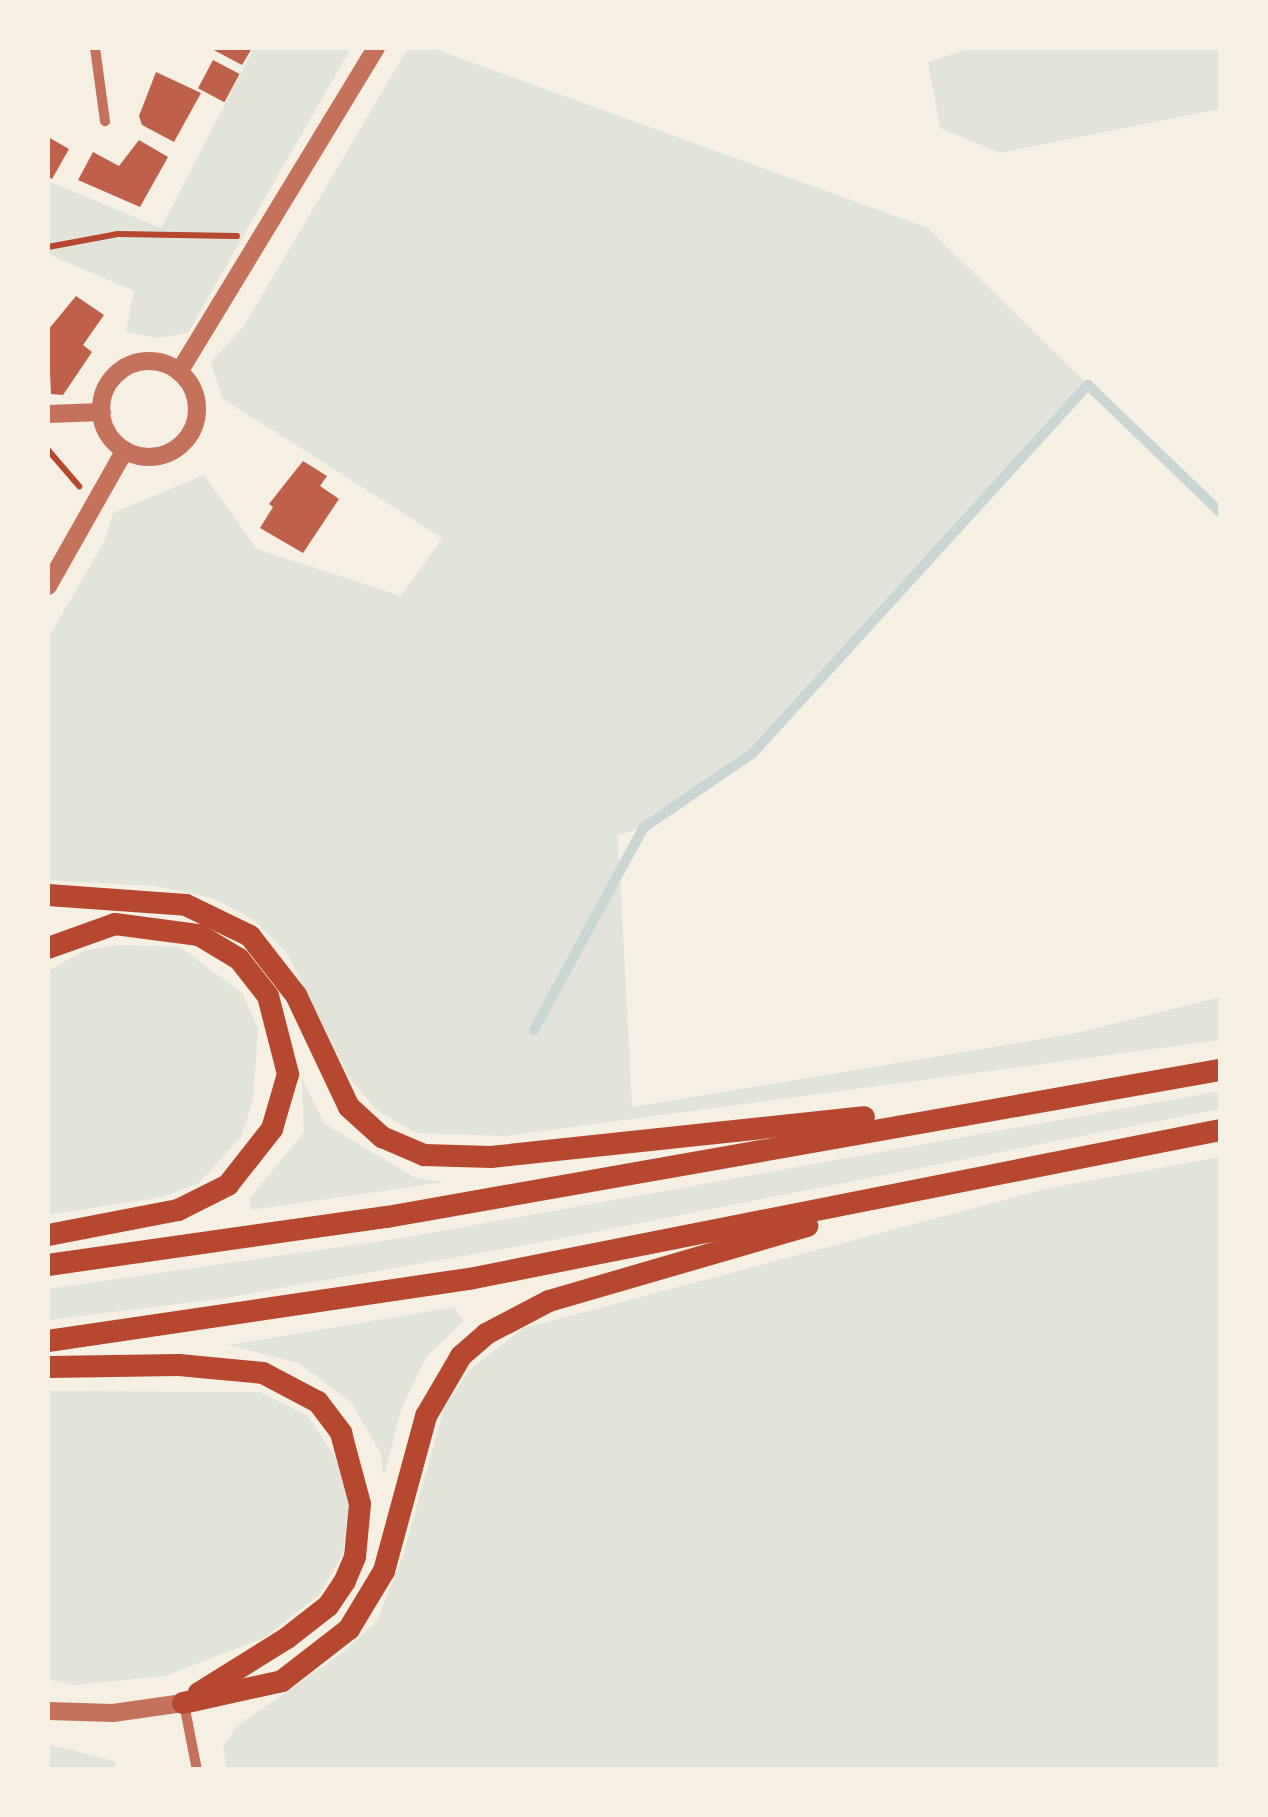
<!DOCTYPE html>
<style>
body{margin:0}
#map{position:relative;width:1268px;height:1817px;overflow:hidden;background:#f6efe4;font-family:Cabin,sans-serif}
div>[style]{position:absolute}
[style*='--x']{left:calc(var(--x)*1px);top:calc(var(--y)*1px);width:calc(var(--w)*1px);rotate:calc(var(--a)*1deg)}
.green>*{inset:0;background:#e2e4dc}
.stream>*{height:10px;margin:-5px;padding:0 5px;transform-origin:5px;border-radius:5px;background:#c9d6d2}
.building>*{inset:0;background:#bf614a;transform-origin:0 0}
.path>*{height:6px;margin:-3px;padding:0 3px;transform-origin:3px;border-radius:3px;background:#b5482f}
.minor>*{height:10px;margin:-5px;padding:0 5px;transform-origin:5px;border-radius:5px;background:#c5725c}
.tertiary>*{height:18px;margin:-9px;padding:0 9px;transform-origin:9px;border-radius:9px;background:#c5725c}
.tertiary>.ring{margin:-9px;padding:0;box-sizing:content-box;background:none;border:18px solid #c5725c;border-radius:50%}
.trunk>*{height:22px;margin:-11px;padding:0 11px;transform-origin:11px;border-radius:11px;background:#b5482f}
span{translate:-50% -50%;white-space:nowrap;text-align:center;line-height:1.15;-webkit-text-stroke:9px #f6efe4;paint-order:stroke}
.frame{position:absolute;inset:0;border:50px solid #f6efe4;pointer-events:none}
</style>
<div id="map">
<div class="green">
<div style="clip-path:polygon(254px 48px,351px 48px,188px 333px,158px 338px,126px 332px,134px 291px,48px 254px,48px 181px,161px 228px)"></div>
<div style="clip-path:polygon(408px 48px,432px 48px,928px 228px,1088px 385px,753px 753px,643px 828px,618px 835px,632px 1107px,1072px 1034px,1220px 997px,1220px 1040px,506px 1136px,416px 1133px,378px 1111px,352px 1082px,287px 954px,254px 920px,212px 898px,155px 886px,48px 880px,48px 638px,104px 542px,113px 513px,204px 475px,257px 549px,401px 596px,442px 538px,222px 398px,211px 362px,244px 326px)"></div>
<div style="clip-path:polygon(971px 48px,1220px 48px,1220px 109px,1000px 153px,940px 128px,928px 62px)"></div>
<div style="clip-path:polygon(117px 945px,180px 947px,243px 994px,258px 1029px,253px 1100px,241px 1137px,199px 1183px,163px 1197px,48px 1215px,48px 971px,83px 951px)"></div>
<div style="clip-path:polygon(302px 1078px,325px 1124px,416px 1178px,445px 1182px,251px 1210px,249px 1199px,304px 1132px)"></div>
<div style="clip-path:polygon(1220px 1091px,1220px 1109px,559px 1239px,219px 1299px,48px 1320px,48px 1289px,402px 1238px)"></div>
<div style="clip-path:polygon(1220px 1157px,1220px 1769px,227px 1770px,223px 1746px,237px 1726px,341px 1654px,377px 1621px,404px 1552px,444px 1408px,470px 1369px,524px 1328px,1049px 1188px)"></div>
<div style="clip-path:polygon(454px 1307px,464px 1321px,426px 1357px,401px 1410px,384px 1477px,380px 1452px,351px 1402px,298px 1363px,228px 1345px)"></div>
<div style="clip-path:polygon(48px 1391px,260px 1392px,308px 1416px,336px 1459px,349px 1504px,343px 1554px,320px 1594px,264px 1638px,165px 1676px,74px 1685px,48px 1679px)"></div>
<div style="clip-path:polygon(48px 1744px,114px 1761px,117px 1769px,48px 1769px)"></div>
</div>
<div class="stream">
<div style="--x:534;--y:1030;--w:230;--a:-61.6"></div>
<div style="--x:643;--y:828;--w:133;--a:-34.3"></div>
<div style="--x:753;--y:753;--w:498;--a:-47.7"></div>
<div style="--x:1088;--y:385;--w:183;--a:43.9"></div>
</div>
<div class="building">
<div style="clip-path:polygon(210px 48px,252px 48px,242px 65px)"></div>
<div style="left:213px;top:60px;width:30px;height:32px;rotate:28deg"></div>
<div style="clip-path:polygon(156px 72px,201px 93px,174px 142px,142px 125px,139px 116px)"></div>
<div style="clip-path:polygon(48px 137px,69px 149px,52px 179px,48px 177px)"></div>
<div style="clip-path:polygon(139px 140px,168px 157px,140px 207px,78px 180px,93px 152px,119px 166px)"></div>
<div style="clip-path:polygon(76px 296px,104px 315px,83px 345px,92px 352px,63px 395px,51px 394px,48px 330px)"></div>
<div style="clip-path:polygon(303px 461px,327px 476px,320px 486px,339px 499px,303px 553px,260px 528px,273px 507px,269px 504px)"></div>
</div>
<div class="path">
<div style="--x:48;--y:247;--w:71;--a:-10.5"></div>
<div style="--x:118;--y:234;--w:119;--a:1"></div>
<div style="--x:48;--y:450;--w:48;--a:49.3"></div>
</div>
<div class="minor">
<div style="--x:95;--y:48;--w:74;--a:82.2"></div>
<div style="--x:184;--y:1704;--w:67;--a:78.9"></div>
</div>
<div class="tertiary">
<div class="ring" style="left:101px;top:361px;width:78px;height:78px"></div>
<div style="--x:179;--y:372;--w:379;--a:-58.7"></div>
<div style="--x:48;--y:414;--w:54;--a:-2.1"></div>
<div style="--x:48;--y:586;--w:156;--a:-60.5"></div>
<div style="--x:48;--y:1711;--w:65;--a:1.8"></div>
<div style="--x:113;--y:1713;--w:71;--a:-8.1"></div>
</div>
<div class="trunk">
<div style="--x:48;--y:895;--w:138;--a:4.1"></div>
<div style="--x:186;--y:905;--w:71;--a:25.8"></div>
<div style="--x:250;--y:936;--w:75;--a:52.1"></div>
<div style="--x:296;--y:995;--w:124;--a:64.7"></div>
<div style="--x:349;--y:1107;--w:45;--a:42.3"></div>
<div style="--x:382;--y:1137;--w:46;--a:23.2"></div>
<div style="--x:424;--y:1155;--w:67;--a:1.7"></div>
<div style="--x:491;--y:1157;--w:375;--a:-6.1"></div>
<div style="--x:48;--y:948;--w:71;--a:-19.7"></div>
<div style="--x:115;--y:924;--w:85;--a:7.5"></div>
<div style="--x:199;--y:935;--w:47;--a:31"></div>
<div style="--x:239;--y:959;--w:47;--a:51.9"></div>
<div style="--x:268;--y:996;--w:81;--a:75.6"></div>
<div style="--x:288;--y:1074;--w:57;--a:106.2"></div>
<div style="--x:272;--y:1129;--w:71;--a:128.2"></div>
<div style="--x:228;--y:1185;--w:56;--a:153.4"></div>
<div style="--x:178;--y:1210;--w:132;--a:169.1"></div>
<div style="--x:48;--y:1265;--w:342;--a:-8.1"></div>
<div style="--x:387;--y:1217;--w:846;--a:-10.01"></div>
<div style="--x:48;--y:1341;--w:426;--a:-8.4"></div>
<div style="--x:469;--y:1279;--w:766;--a:-11.22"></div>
<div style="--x:48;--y:1367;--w:131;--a:-0.9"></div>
<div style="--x:179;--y:1365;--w:84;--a:5.4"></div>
<div style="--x:263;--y:1373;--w:62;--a:27.8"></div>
<div style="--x:318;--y:1402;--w:39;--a:53"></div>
<div style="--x:341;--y:1433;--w:73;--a:75"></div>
<div style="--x:360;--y:1504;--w:53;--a:95.4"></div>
<div style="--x:355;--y:1557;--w:26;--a:113"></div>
<div style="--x:345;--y:1581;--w:30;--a:124"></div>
<div style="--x:328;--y:1606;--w:52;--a:142"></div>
<div style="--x:287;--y:1638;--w:104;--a:148"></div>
<div style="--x:183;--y:1703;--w:101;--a:-12.5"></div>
<div style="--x:282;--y:1681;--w:85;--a:-37.8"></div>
<div style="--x:349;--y:1629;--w:68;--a:-58.9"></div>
<div style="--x:384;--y:1571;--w:161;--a:-74.8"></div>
<div style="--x:426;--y:1416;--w:69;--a:-59.7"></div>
<div style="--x:461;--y:1356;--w:33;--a:-41"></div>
<div style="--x:486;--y:1334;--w:71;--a:-27.6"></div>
<div style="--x:549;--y:1301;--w:269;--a:-16.2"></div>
</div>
<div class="frame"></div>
</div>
